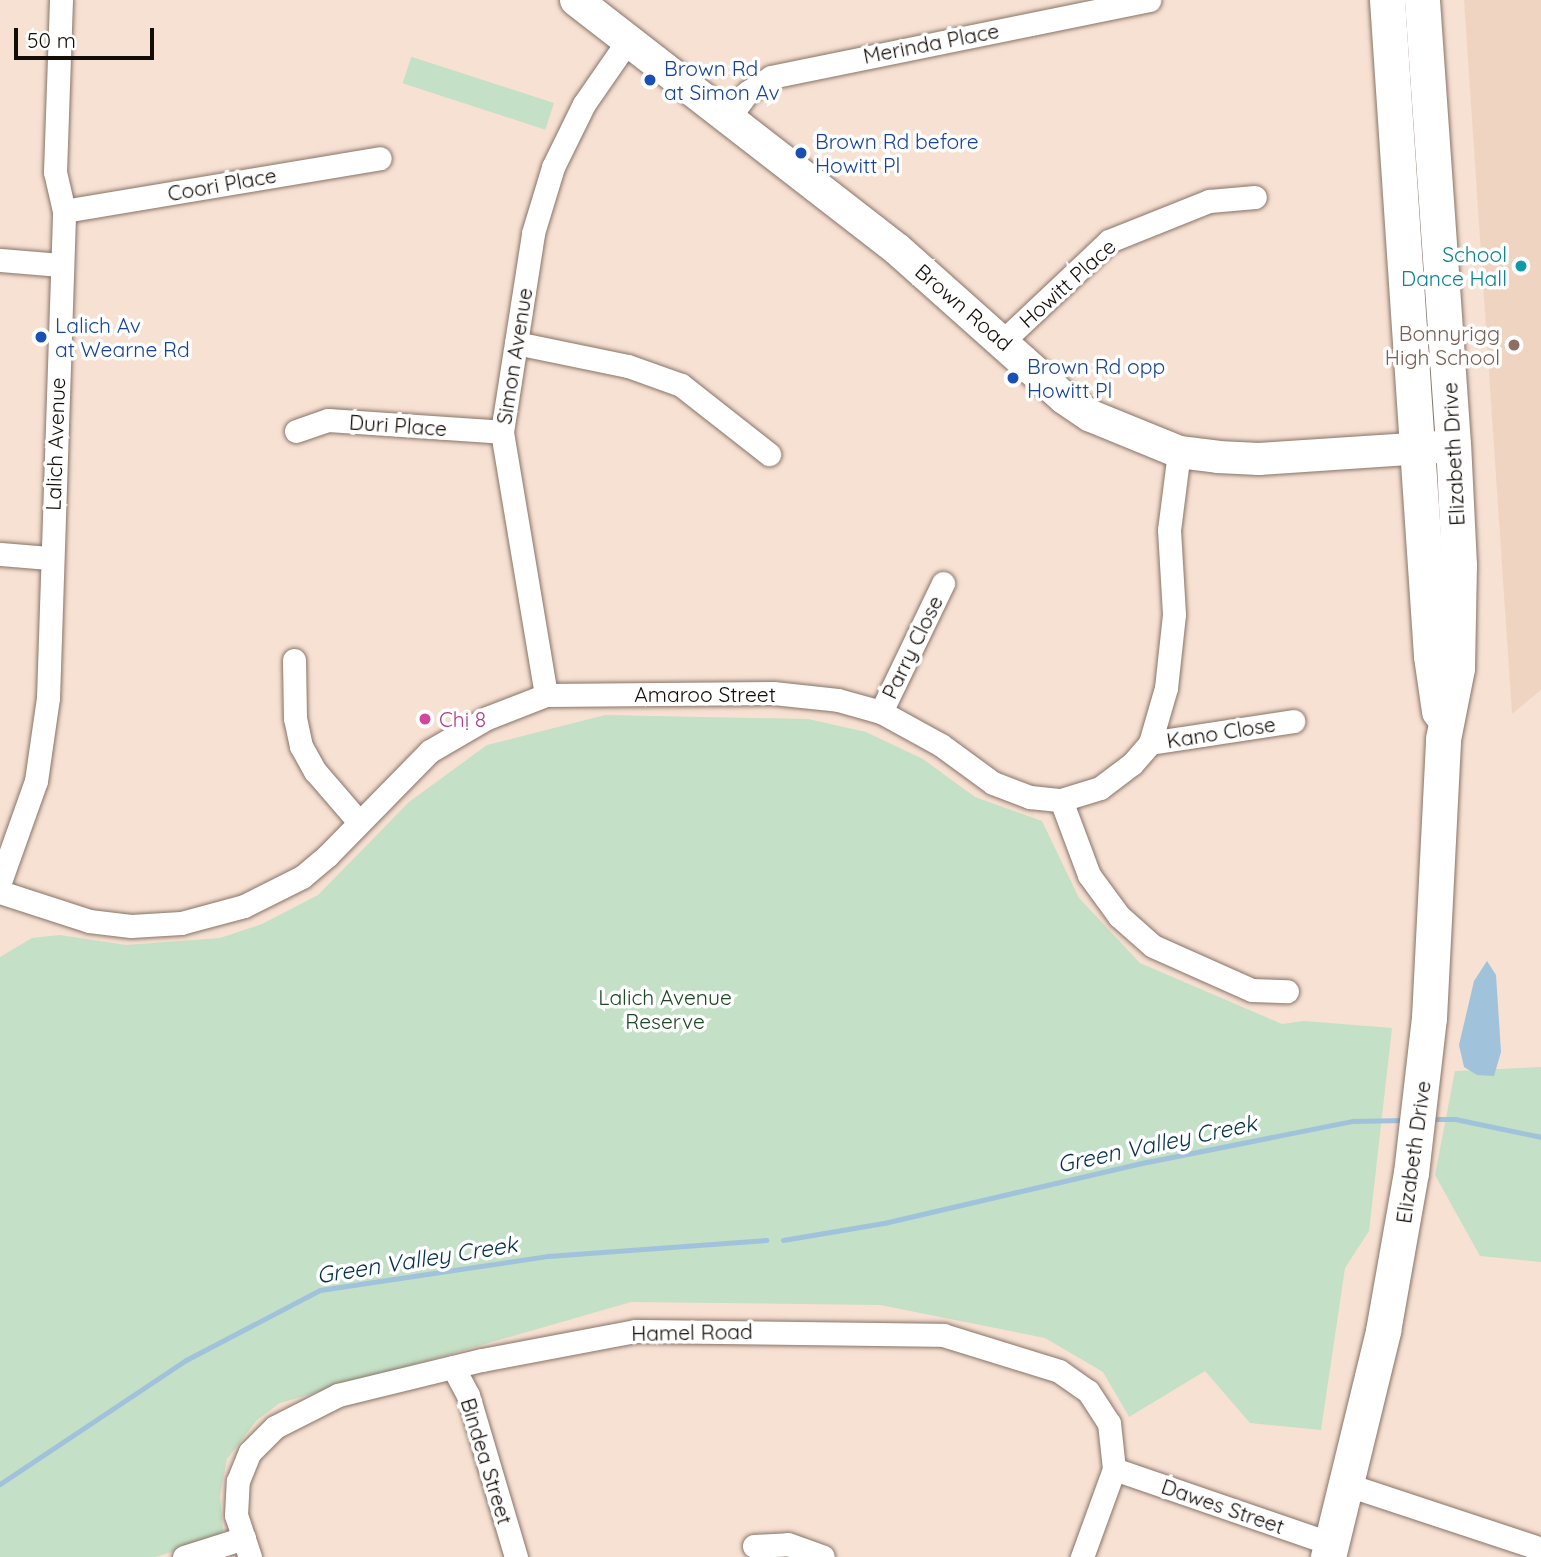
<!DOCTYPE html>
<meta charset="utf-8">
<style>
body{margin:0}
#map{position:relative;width:1541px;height:1557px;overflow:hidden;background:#f7e1d3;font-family:Quicksand,sans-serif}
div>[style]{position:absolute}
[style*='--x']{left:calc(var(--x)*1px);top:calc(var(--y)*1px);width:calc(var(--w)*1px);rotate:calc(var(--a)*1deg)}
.built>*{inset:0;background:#f0d4c2}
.green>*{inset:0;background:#c4e0c6;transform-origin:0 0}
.water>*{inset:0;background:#a0c2db}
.stream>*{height:5px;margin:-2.5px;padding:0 2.5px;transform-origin:2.5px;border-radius:2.5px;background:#a0c2db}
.roads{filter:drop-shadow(0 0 2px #887468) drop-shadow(0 0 2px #887468)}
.street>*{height:23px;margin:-11.5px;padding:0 11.5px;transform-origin:11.5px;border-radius:11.5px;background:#fff}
.secondary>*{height:32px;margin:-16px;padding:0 16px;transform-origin:16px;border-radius:16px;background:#fff}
.primary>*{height:35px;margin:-17.5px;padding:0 17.5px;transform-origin:17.5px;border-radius:17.5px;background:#fff}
.dots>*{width:19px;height:19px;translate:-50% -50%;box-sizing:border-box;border:4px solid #fff;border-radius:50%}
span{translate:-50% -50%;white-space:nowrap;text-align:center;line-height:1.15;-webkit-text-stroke:7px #fff;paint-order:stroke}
.street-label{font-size:21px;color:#130c07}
.transit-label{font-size:21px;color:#164399}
.left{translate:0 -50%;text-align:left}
.culture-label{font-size:21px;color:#0d838f}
.right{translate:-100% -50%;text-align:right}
.education-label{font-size:21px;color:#785e54}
.hotel-label{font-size:21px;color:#b23c85}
.park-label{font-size:21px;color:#1a4822}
.water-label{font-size:23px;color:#033049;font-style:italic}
.scale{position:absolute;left:14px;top:28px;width:140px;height:32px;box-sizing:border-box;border:4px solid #130c07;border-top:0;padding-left:9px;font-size:21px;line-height:24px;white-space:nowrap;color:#130c07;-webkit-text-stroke:5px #fff;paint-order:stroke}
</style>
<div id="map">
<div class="built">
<div style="clip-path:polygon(1464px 0,1541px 0,1541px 690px,1512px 714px)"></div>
</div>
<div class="green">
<div style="left:554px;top:103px;width:28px;height:150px;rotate:108deg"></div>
<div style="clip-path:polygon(605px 715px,808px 719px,866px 732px,923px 759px,975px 797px,1042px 821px,1079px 898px,1140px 963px,1282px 1024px,1304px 1021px,1392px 1028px,1369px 1231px,1345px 1268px,1321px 1430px,1250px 1423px,1205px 1371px,1129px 1417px,1103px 1372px,1045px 1338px,880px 1305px,631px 1302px,280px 1403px,257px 1420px,227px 1459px,220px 1496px,223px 1531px,217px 1538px,155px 1557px,0 1557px,0 957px,32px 938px,60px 935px,126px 945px,220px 938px,262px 924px,318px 895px,409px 802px,487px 745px)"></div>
<div style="clip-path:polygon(1541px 1067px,1541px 1262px,1480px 1256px,1435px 1175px,1455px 1071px)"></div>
</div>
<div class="water">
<div style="clip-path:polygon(1487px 961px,1496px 975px,1501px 1052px,1494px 1076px,1477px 1075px,1464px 1067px,1459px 1045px,1474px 981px)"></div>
</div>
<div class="stream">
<div style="--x:1428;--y:1119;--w:27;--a:0"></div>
<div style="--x:1455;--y:1119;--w:88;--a:11.8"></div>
<div style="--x:783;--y:1240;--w:102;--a:-9.6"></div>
<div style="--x:884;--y:1223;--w:270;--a:-13.1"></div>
<div style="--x:1147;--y:1162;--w:210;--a:-11.3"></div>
<div style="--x:1353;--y:1121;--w:51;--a:-1.1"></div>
<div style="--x:0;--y:1484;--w:224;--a:-33.7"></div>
<div style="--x:186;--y:1360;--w:151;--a:-27.6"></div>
<div style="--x:320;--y:1290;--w:231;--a:-8.5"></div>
<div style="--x:548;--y:1256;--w:219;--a:-4.2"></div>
</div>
<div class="roads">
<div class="street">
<div style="--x:729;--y:117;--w:31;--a:-53"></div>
<div style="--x:748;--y:92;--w:27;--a:-33"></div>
<div style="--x:771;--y:77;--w:386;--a:-11.5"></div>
<div style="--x:64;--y:211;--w:320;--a:-9.5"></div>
<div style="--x:0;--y:260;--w:61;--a:4.7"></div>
<div style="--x:1003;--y:341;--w:146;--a:-43.3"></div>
<div style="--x:1109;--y:241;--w:108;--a:-21.8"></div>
<div style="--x:1209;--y:201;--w:46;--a:-5"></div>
<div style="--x:516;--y:343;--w:114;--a:11.6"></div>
<div style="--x:628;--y:366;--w:56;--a:19.7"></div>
<div style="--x:681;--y:385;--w:112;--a:38.1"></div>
<div style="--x:296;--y:431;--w:34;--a:-19"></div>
<div style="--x:328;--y:420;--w:174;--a:3.9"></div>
<div style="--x:0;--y:554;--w:50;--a:4.6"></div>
<div style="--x:294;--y:660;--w:58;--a:89"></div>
<div style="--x:295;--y:718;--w:29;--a:78"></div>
<div style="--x:301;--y:746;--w:29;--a:61"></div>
<div style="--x:315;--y:771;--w:67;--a:49.2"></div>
<div style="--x:546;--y:695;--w:267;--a:-99.5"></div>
<div style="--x:502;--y:432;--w:201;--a:-81.1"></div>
<div style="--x:533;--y:233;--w:69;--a:-73.1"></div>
<div style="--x:553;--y:167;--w:70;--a:-63.8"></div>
<div style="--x:584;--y:104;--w:79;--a:-55.3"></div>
<div style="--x:881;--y:712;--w:143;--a:-64.3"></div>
<div style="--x:1150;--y:743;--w:145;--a:-8.7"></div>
<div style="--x:1061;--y:800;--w:80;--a:69.5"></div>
<div style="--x:1089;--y:875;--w:51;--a:53.8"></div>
<div style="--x:1119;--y:916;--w:45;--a:41.4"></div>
<div style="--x:1153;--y:946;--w:108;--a:24"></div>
<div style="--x:1252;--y:990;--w:35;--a:2"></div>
<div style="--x:0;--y:882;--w:107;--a:-70.4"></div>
<div style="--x:36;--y:781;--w:84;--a:-81.8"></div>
<div style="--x:48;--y:698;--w:487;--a:-88.1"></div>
<div style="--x:64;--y:211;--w:40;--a:-103"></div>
<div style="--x:55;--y:172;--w:172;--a:-88"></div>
<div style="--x:0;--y:892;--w:94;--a:18"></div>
<div style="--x:89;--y:921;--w:42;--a:6.8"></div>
<div style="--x:131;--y:926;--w:50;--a:-3.4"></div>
<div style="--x:181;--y:923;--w:65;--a:-15.1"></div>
<div style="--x:244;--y:906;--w:65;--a:-26.6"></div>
<div style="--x:302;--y:877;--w:33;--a:-40"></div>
<div style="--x:327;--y:856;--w:147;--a:-45.6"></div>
<div style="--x:430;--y:751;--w:66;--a:-30.1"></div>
<div style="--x:487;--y:718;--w:63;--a:-21.3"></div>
<div style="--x:546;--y:695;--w:227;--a:-0.5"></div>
<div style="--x:773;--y:693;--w:65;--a:6.1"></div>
<div style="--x:838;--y:700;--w:45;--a:15.6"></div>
<div style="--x:881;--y:712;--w:68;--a:28.8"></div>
<div style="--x:941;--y:745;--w:64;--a:36.2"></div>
<div style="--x:993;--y:783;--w:40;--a:21"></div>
<div style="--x:1030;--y:797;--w:31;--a:6"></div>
<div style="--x:1061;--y:800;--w:41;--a:-17.1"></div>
<div style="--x:1100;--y:788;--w:40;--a:-37"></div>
<div style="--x:1132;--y:764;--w:28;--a:-49"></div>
<div style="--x:1150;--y:743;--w:57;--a:-73.8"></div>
<div style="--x:1166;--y:688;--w:74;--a:-83.8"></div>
<div style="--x:1174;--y:614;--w:84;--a:-93.4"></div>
<div style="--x:1169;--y:530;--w:79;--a:-82.7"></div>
<div style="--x:453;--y:1367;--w:32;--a:62"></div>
<div style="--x:468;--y:1395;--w:169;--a:73.5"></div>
<div style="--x:1114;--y:1469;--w:231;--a:19"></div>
<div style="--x:1348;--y:1485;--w:203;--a:18.3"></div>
<div style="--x:754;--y:1546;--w:34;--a:-3"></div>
<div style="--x:788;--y:1544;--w:37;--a:20"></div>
<div style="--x:184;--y:1557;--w:63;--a:-17.6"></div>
<div style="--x:250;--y:1557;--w:44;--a:-108.4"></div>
<div style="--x:236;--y:1515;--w:34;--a:-87"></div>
<div style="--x:238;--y:1481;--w:31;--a:-68"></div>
<div style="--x:250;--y:1452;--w:35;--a:-45"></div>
<div style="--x:275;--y:1427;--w:71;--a:-26.9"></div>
<div style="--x:338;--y:1395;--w:148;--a:-13.7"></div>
<div style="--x:482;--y:1360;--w:156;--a:-10.7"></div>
<div style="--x:635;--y:1331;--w:308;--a:0.7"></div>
<div style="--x:943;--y:1335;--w:121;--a:17.2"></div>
<div style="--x:1059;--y:1371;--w:35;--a:35"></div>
<div style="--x:1088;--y:1391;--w:38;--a:57"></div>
<div style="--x:1109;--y:1423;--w:46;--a:83.8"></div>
<div style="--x:1114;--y:1469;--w:94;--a:110"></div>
</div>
<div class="secondary">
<div style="--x:576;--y:0;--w:406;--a:37.8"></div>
<div style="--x:897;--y:249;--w:224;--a:41.7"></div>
<div style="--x:1064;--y:398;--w:32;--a:34"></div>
<div style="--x:1091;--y:416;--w:95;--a:22.2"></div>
<div style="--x:1179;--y:452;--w:39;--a:7"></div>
<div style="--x:1218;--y:457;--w:41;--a:2.8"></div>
<div style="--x:1259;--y:459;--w:194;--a:-3.8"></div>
</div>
<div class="primary">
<div style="--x:1387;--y:0;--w:657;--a:86.16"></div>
<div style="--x:1431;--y:656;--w:56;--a:81.7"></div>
<div style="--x:1328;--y:1557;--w:233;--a:-76.3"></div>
<div style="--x:1383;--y:1331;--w:160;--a:-80"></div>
<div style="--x:1411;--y:1173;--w:156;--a:-83.4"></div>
<div style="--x:1429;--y:1018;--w:279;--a:-87.1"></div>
<div style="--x:1443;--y:739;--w:72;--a:-78.8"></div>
<div style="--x:1457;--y:668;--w:103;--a:-88.9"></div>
<div style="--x:1459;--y:565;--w:121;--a:-92.8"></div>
<div style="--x:1453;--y:444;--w:445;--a:-94"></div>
</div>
</div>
<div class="dots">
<div style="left:650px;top:80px;background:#1a4fb4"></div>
<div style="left:801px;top:153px;background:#1a4fb4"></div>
<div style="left:1521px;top:266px;background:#0f9aa8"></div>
<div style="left:41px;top:337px;background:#1a4fb4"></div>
<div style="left:1514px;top:345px;background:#8d6e63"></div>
<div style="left:1013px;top:378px;background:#1a4fb4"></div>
<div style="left:425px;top:719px;background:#d1479c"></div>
</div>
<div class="street-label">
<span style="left:931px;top:43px;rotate:-11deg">Merinda Place</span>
<span style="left:222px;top:184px;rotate:-10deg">Coori Place</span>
<span style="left:1067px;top:283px;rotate:-42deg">Howitt Place</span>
<span style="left:964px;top:307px;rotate:41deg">Brown Road</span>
<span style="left:514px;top:356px;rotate:-81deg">Simon Avenue</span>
<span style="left:398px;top:425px;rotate:4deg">Duri Place</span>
<span style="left:55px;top:444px;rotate:-88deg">Lalich Avenue</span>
<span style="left:1453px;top:454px;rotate:-93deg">Elizabeth Drive</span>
<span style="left:912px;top:647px;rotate:-64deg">Parry Close</span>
<span style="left:705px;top:694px">Amaroo Street</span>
<span style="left:1221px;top:732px;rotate:-9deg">Kano Close</span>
<span style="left:1413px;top:1152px;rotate:-82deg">Elizabeth Drive</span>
<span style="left:692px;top:1332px;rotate:-1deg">Hamel Road</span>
<span style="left:487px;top:1461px;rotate:73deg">Bindea Street</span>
<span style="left:1223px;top:1506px;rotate:19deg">Dawes Street</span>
</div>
<div class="transit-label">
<span class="left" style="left:664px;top:80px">Brown Rd<br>at Simon Av</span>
<span class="left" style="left:815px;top:153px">Brown Rd before<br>Howitt Pl</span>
<span class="left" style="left:55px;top:337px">Lalich Av<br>at Wearne Rd</span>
<span class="left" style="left:1027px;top:378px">Brown Rd opp<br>Howitt Pl</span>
</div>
<div class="culture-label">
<span class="right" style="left:1507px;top:266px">School<br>Dance Hall</span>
</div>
<div class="education-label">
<span class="right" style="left:1500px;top:345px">Bonnyrigg<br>High School</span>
</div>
<div class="hotel-label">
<span class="left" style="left:439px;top:719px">Chị 8</span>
</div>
<div class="park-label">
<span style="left:665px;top:1009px">Lalich Avenue<br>Reserve</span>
</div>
<div class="water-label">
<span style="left:1157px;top:1144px;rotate:-12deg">Green Valley Creek</span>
<span style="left:417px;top:1260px;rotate:-9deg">Green Valley Creek</span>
</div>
<div class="scale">50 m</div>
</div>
